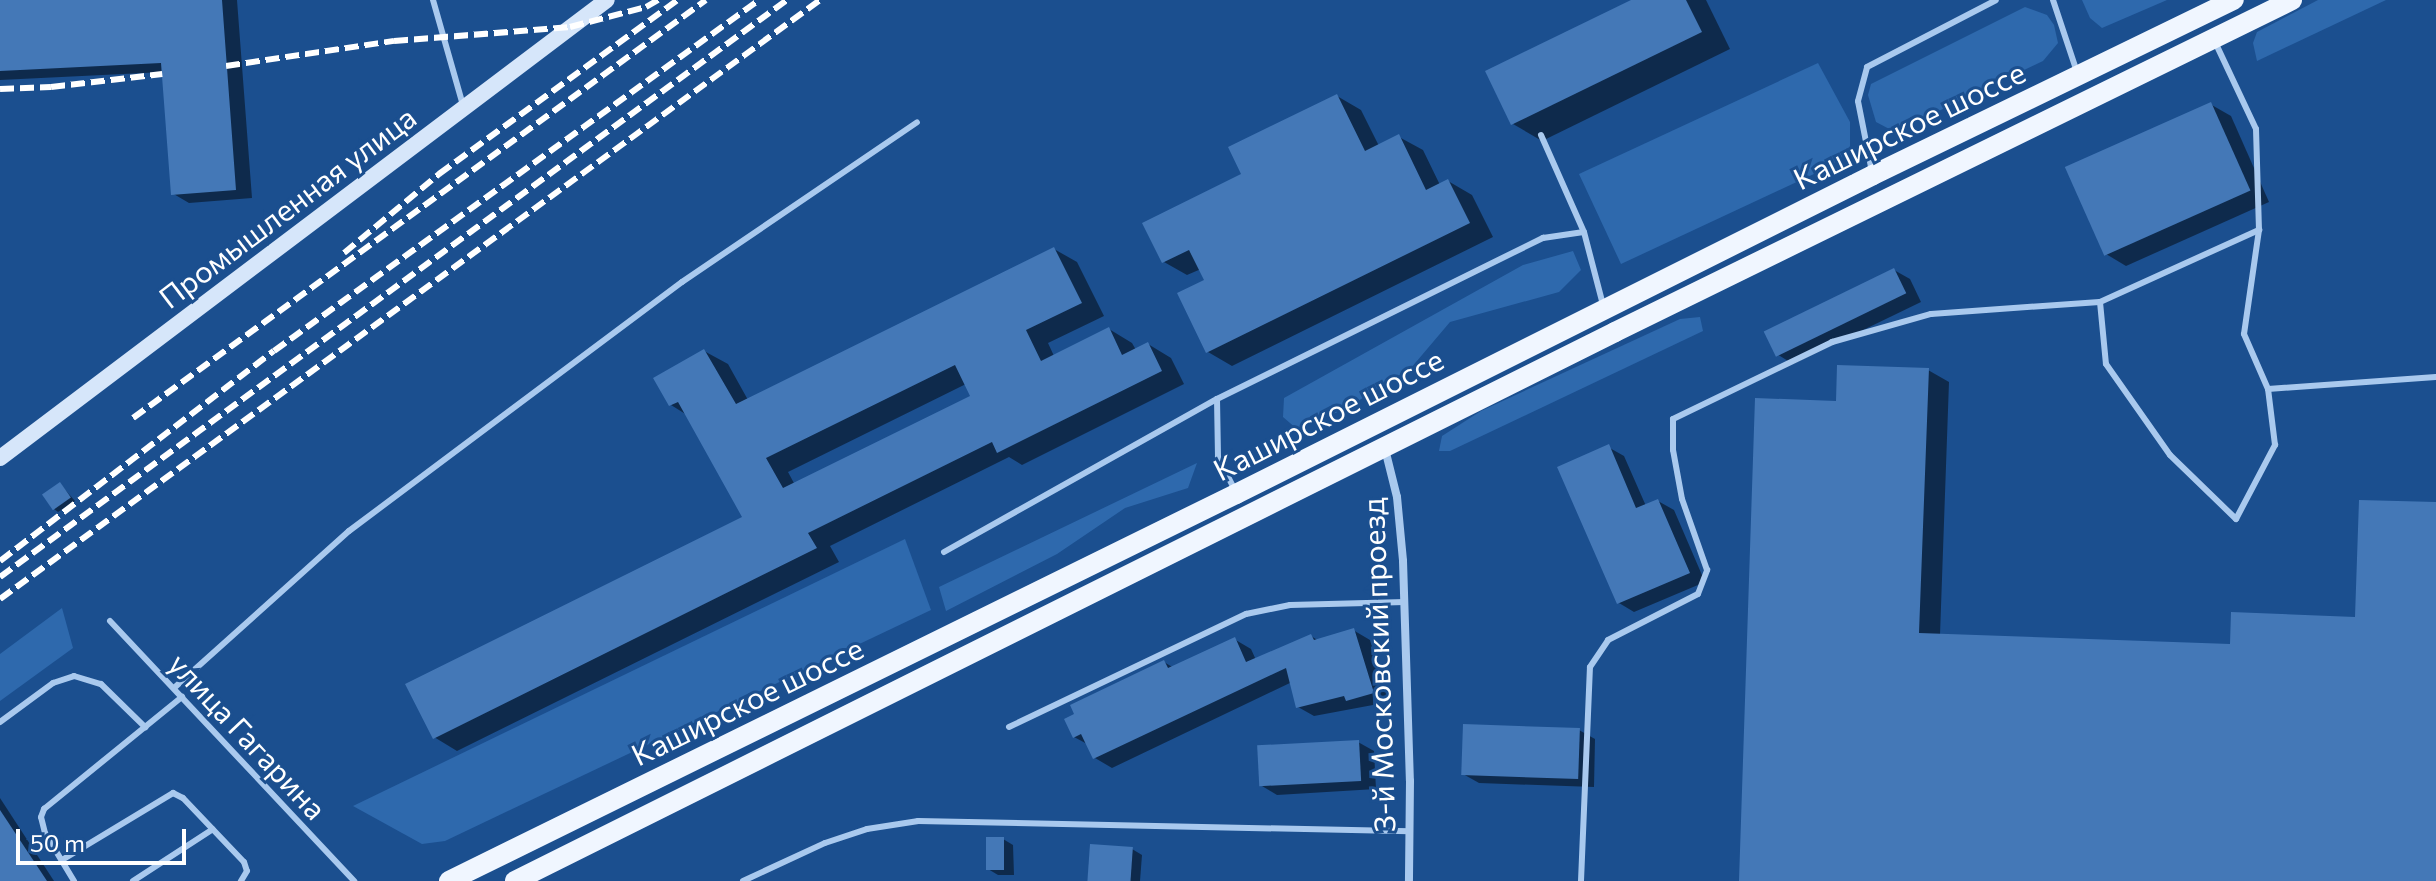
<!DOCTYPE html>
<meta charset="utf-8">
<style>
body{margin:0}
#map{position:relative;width:2436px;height:881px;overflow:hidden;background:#1b4f8f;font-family:Commissioner,sans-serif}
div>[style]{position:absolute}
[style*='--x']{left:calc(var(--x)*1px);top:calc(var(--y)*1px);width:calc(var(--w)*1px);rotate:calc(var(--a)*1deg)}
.green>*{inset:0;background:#2e69ad}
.shadow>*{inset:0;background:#0007}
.building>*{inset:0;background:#4478b7;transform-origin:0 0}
.lane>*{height:6px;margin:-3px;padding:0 3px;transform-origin:3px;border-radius:3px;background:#a9c9ee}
.street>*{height:8px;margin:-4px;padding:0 4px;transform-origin:4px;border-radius:4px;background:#a9c9ee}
.secondary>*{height:16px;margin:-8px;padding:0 8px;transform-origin:8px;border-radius:8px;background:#d6e6fa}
.primary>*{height:20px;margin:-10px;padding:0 10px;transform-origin:10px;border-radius:10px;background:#f0f6ff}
.rail>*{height:6px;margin-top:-3px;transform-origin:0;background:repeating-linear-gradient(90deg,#fff 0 14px,transparent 0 20px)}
span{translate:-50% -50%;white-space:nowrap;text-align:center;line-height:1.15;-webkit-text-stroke:6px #1b4f8f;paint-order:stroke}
.street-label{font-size:30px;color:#fff}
.scale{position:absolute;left:16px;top:829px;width:170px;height:36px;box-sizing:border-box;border:4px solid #fff;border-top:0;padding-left:10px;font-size:24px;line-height:28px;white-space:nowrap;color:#fff;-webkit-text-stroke:6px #1b4f8f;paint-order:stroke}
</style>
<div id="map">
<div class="green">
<div style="clip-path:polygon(2082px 0,2167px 0,2102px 28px,2090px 18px)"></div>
<div style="clip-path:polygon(2318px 0,2386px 0,2257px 61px,2253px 43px,2257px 32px)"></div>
<div style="clip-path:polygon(2025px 7px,2047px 15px,2054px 25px,2058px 43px,2043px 61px,1895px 132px,1876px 122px,1868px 95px,1871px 84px)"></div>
<div style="clip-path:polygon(1818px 63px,1850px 122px,1850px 146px,1843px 157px,1831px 166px,1621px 264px,1579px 174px)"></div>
<div style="clip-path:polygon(1573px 251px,1581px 270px,1559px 292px,1450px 322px,1411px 368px,1345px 409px,1297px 429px,1283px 417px,1284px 398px,1523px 265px)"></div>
<div style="clip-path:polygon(1700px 317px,1703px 331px,1450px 451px,1439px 451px,1442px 436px,1481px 411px,1680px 319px)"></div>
<div style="clip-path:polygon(1197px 463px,1188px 488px,1125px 508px,1057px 554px,946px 611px,939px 587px)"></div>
<div style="clip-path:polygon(905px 539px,931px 610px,445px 841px,422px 844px,353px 806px)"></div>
<div style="clip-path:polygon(62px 608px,73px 648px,0 701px,0 654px)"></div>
</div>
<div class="shadow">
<div style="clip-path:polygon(0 0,237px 0,252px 198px,189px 203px,172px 193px,164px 72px,0 80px)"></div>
<div style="clip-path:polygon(1636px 0,1706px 0,1730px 49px,1542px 141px,1513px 124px)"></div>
<div style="clip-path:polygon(1337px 96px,1361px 110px,1379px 146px,1399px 137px,1423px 150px,1440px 185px,1448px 181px,1472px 195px,1493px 237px,1232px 366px,1208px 352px,1207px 281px,1201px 269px,1187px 275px,1164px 262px,1244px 175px)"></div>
<div style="clip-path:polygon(2210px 104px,2231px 116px,2269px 202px,2126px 266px,2106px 254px)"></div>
<div style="clip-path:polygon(evenodd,1054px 249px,1077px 262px,1104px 316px,1048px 343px,1054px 356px,1109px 329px,1132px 343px,1136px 350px,1148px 344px,1171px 358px,1184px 384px,1022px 465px,1009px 457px,830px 546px,839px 562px,457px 751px,434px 737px,745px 518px,687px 415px,671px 405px,704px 351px,728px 364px,748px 400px,1054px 249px,966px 384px,973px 397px,795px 485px,788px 472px,966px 384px)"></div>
<div style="clip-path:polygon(1894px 270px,1910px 279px,1921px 302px,1793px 364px,1777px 354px)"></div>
<div style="clip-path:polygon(1928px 370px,1949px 382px,1940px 635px,2232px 646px,2357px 619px,2436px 504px,2436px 881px,1741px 881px,1838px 403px)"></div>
<div style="clip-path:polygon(1608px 447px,1624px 456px,1646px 506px,1658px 501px,1674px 510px,1705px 582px,1634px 612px,1619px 603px)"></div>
<div style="clip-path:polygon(60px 484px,75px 501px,58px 512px,54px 509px)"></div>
<div style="clip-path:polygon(1353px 630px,1370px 640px,1389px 702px,1314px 716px,1298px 707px,1292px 682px,1112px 768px,1095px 758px,1089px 745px,1074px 737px,1164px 662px,1174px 668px,1234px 639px,1251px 649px,1256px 660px,1311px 636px,1319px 641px)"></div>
<div style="clip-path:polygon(1579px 730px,1595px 739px,1594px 787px,1479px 783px,1463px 774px)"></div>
<div style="clip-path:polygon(1358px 742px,1374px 751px,1376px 789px,1277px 795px,1262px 786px)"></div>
<div style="clip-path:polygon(0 798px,54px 881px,0 881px)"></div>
<div style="clip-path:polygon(1003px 839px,1013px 845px,1014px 875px,998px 875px,988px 869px)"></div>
<div style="clip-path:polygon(1132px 849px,1142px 855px,1140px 881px,1091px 881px)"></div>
</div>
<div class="building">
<div style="clip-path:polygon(0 0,222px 0,236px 190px,171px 195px,161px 63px,0 71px)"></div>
<div style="clip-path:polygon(1631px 0,1686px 0,1702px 32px,1511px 125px,1485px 71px)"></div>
<div style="clip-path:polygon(1337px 94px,1365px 151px,1399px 134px,1426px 190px,1448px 179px,1470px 223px,1206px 353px,1177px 293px,1204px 280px,1189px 250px,1162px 263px,1142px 223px,1241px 174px,1228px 147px)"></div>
<div style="left:2211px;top:102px;width:97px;height:160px;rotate:66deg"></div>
<div style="clip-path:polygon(evenodd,1054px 247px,1082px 303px,1026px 330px,1041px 361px,1109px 327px,1122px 355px,1148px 342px,1162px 371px,997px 453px,992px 442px,808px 533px,817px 548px,433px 739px,405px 684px,742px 517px,678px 402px,669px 406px,653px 378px,704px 349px,736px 404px,1054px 247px,955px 365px,970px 396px,783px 488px,766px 458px,955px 365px)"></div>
<div style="left:1894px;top:268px;width:28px;height:145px;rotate:64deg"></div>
<div style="clip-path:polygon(1837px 365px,1929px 368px,1919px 633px,2230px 644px,2231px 612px,2355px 617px,2359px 500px,2436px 502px,2436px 881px,1739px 881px,1755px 398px,1836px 401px)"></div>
<div style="clip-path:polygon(1609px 444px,1636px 508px,1658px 499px,1690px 573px,1617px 604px,1557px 467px)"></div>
<div style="left:60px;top:482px;width:19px;height:22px;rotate:55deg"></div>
<div style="clip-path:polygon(1354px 628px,1374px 693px,1346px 701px,1344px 696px,1296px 708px,1286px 668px,1093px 759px,1081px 734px,1073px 738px,1064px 719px,1074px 714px,1070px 705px,1164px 660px,1168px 668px,1235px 637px,1246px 662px,1311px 634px,1314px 640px)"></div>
<div style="left:1463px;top:724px;width:117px;height:51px;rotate:2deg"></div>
<div style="left:1359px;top:740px;width:41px;height:102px;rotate:87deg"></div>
<div style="clip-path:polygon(0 810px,47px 881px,0 881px)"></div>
<div style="left:986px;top:837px;width:18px;height:33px"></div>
<div style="left:1090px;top:844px;width:43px;height:37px;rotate:4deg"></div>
</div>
<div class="lane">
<div style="--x:433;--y:0;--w:109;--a:74.1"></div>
<div style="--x:2053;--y:0;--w:76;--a:71.6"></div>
<div style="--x:1541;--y:135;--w:106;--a:66.1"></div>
<div style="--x:1584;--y:232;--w:75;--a:75.4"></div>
<div style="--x:1872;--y:172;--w:72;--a:-101.2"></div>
<div style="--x:1858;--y:101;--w:35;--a:-75"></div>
<div style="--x:1867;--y:67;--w:145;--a:-27.4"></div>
<div style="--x:2100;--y:302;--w:62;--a:84.5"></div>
<div style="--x:2106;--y:364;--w:111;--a:54.9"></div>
<div style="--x:2170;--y:455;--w:92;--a:44.1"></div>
<div style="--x:2236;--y:519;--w:84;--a:-62.2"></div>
<div style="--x:2275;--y:445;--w:56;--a:-97.1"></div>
<div style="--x:2268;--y:389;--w:60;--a:-113.6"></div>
<div style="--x:2244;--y:334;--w:105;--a:-81.8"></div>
<div style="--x:2259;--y:230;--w:101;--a:-91.7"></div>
<div style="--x:2256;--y:129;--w:96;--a:-115.2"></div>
<div style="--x:2268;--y:389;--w:168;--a:-4.1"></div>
<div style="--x:1217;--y:399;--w:58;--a:89"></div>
<div style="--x:1218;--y:457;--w:38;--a:63"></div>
<div style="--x:944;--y:552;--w:313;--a:-29.3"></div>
<div style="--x:1217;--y:399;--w:364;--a:-26.3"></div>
<div style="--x:1543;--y:238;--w:41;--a:-8.3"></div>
<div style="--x:110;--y:621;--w:357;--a:46.8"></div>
<div style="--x:174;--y:688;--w:235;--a:-41.9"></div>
<div style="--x:349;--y:531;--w:416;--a:-36.8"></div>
<div style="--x:682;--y:282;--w:284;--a:-34.2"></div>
<div style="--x:0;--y:722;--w:66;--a:-36.3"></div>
<div style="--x:53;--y:683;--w:22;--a:-18"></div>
<div style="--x:74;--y:676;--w:28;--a:17"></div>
<div style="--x:101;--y:684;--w:62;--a:44.3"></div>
<div style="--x:1009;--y:727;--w:263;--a:-25.5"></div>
<div style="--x:1246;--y:614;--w:45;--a:-11.6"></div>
<div style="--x:1290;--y:605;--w:115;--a:-1.5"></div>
<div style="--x:62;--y:860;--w:130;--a:-31.1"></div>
<div style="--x:173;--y:793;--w:11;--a:27"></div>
<div style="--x:183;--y:798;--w:88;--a:46.4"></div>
<div style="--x:244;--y:862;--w:9;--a:72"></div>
<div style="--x:247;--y:871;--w:12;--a:121"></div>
<div style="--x:74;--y:881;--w:56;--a:-121.1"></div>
<div style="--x:45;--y:833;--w:16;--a:-104"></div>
<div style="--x:41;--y:817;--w:9;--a:-69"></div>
<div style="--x:44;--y:809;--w:178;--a:-39.1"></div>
<div style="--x:133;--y:881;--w:95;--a:-33"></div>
<div style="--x:743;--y:881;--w:90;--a:-24.9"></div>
<div style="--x:825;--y:843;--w:44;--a:-18.4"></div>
<div style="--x:867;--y:829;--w:52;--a:-8.9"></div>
<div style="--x:918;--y:821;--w:492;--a:1.2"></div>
<div style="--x:1581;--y:881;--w:214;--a:-87.6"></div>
<div style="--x:1590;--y:667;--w:32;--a:-56"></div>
<div style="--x:1608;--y:640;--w:101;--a:-27.1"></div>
<div style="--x:1698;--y:594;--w:26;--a:-69"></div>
<div style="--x:1707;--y:570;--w:75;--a:-109.4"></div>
<div style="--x:1682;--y:499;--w:50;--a:-100.4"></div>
<div style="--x:1673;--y:450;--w:31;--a:-90"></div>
<div style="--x:1673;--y:419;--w:177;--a:-25.8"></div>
<div style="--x:1832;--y:342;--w:103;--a:-15.8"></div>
<div style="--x:1931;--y:314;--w:169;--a:-4.1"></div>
<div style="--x:2100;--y:302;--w:175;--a:-24.4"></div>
</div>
<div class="street">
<div style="--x:1385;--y:449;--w:49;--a:76"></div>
<div style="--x:1397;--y:497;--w:64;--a:84.6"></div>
<div style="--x:1403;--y:561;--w:220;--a:88.2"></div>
<div style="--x:1410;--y:781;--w:100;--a:90.6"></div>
</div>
<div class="secondary">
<div style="--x:0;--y:458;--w:760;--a:-37.04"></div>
</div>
<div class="primary">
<div style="--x:449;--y:881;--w:877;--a:-26.19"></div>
<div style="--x:1236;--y:494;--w:712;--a:-26.6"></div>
<div style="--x:1873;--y:175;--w:401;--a:-25.9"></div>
<div style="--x:515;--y:881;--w:1229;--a:-26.52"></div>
<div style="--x:1615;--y:332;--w:754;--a:-26.12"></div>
</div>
<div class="rail">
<div style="--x:226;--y:66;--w:170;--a:-8.5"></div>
<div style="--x:394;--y:41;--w:177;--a:-4.5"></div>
<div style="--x:570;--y:27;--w:79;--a:-14.7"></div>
<div style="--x:646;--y:7;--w:14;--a:-30"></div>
<div style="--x:0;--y:89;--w:51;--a:-2.2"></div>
<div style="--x:51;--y:87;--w:112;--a:-6.7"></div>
<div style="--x:344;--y:253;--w:124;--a:-39.7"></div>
<div style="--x:439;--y:174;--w:296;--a:-36.1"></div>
<div style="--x:133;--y:418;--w:709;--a:-36.11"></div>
<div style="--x:0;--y:561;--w:345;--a:-37.5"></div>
<div style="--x:274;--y:351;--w:599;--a:-35.89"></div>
<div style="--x:0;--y:577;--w:976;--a:-36.25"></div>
<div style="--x:0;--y:599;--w:1015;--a:-36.15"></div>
</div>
<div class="street-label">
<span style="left:1909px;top:125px;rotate:-26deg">Каширское шоссе</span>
<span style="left:287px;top:207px;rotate:-37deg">Промышленная улица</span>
<span style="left:1328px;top:414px;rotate:-27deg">Каширское шоссе</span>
<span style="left:1378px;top:665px;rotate:-92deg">3-й Московский проезд</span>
<span style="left:747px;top:701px;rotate:-26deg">Каширское шоссе</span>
<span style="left:248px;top:736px;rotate:47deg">улица Гагарина</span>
</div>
<div class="scale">50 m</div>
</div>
